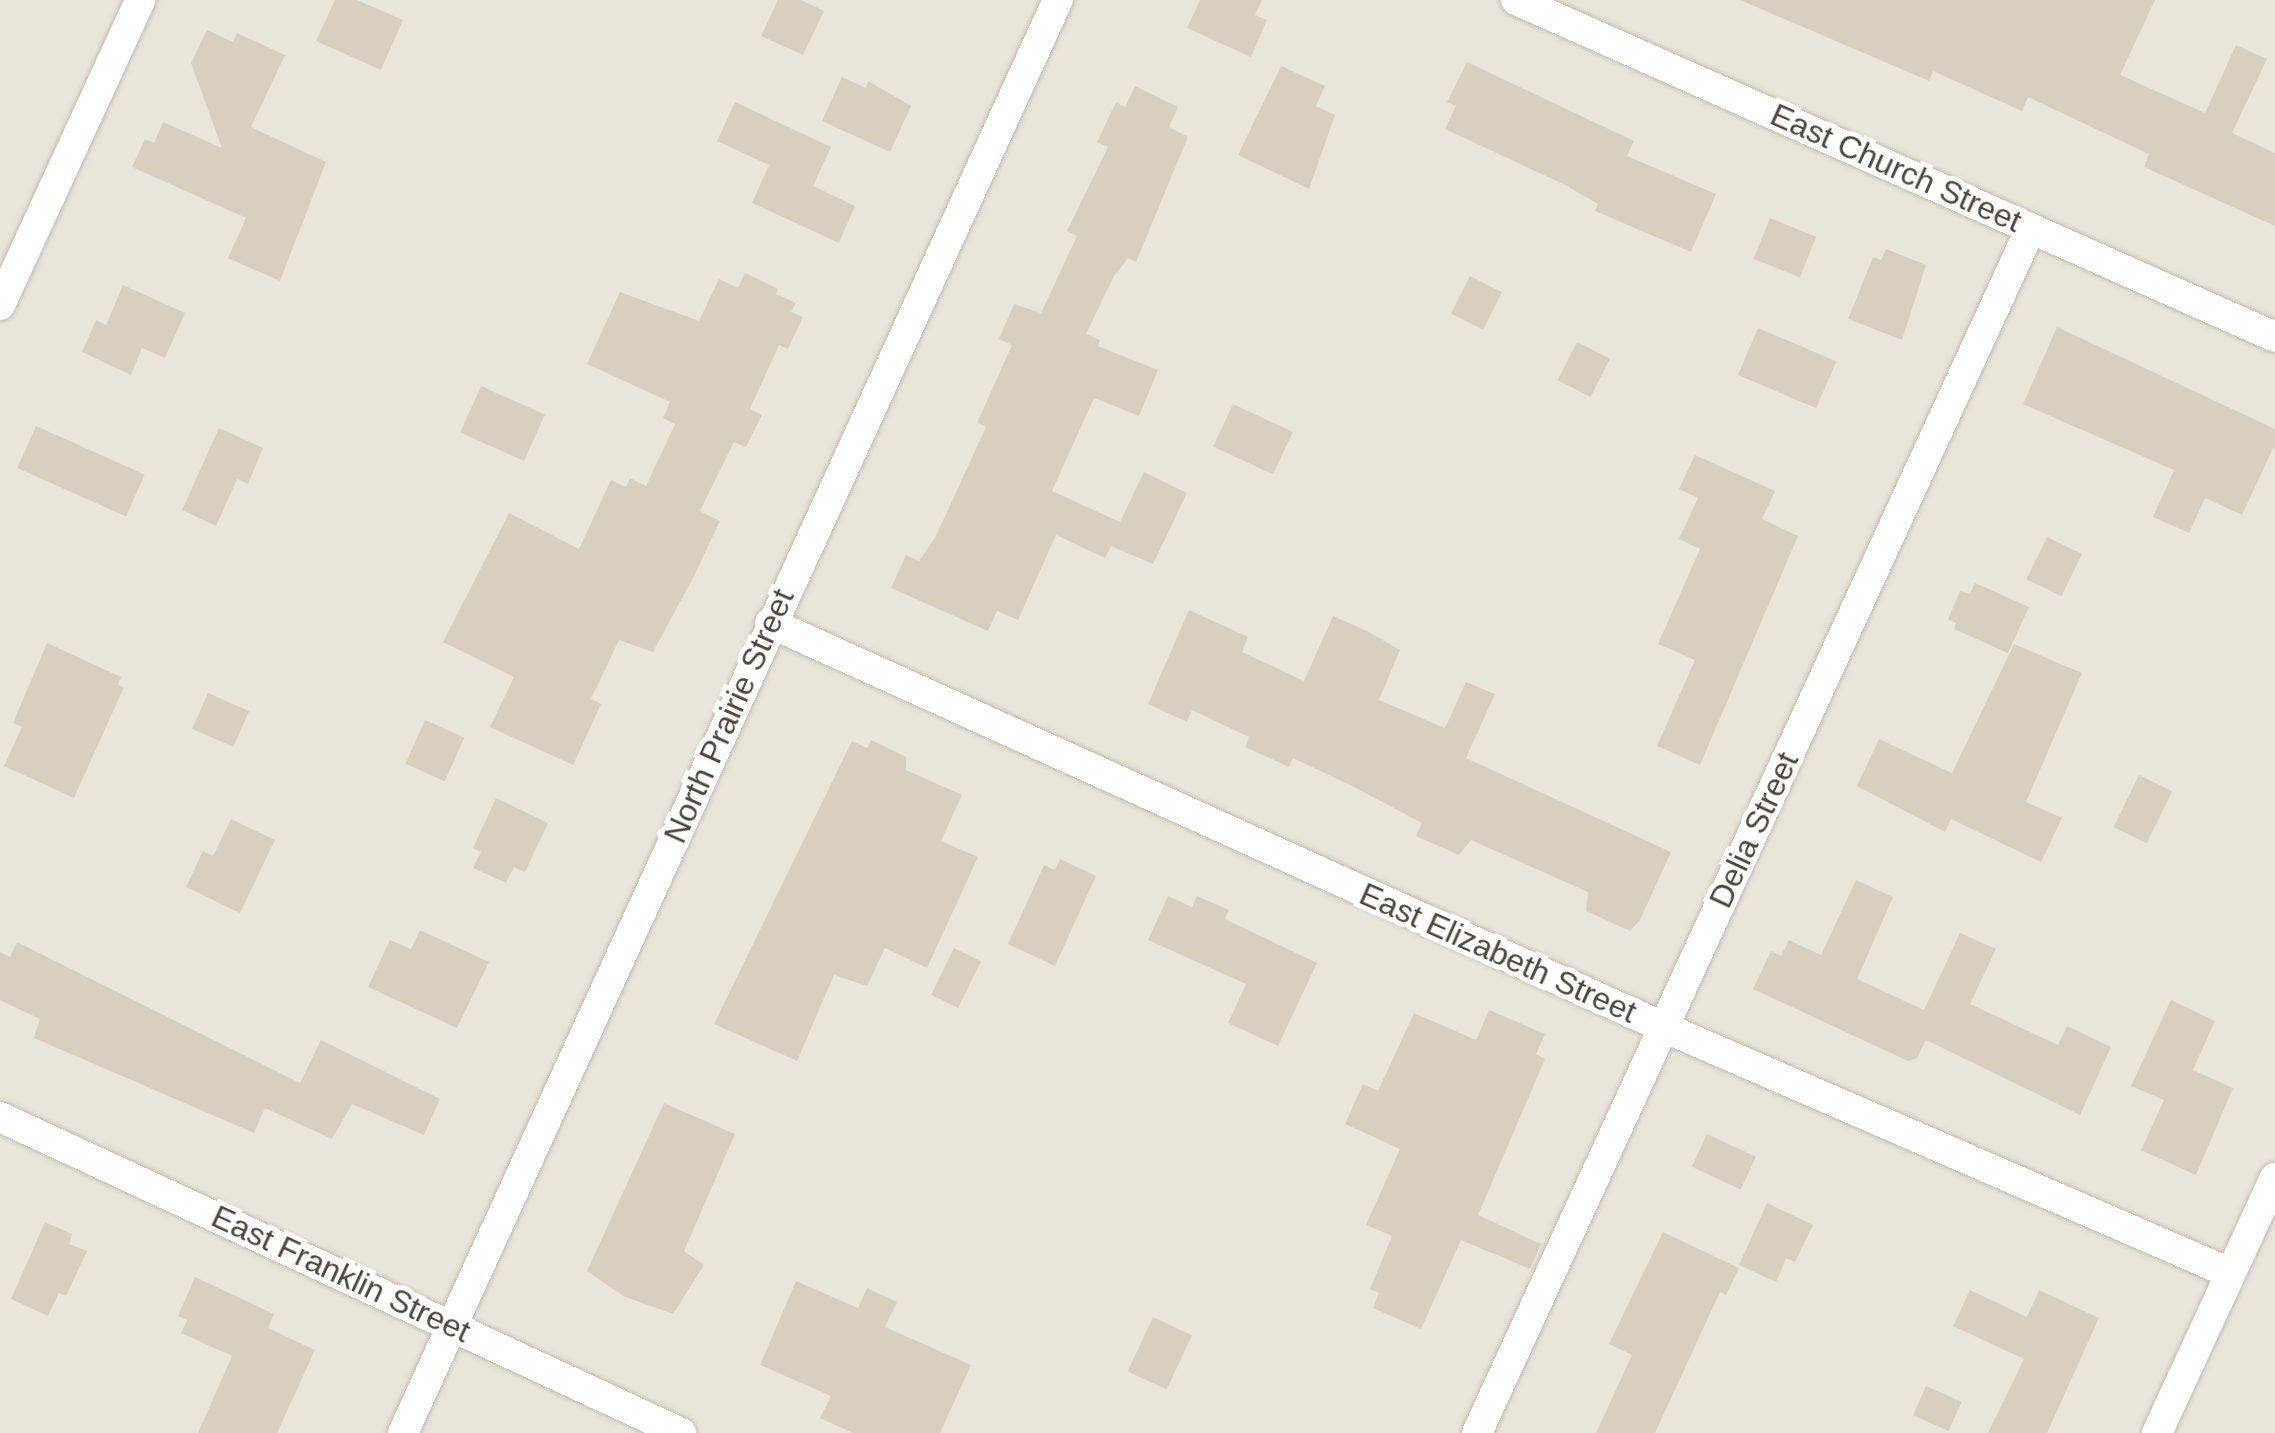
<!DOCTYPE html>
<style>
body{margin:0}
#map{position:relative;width:2275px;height:1433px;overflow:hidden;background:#f6f3ec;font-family:Arial,sans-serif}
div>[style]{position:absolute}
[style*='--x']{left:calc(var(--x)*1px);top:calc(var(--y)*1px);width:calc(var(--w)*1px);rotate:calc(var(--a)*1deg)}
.residential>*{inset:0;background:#eae5da;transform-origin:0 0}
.building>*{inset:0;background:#d8cfc1;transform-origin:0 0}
.roads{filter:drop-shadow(0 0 2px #c2bbae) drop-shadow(0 0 2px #c2bbae)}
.street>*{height:30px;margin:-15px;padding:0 15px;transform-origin:15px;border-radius:15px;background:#fff}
span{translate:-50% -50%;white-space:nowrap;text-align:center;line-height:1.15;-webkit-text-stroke:10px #fff;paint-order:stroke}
.street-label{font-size:32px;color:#4b4439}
</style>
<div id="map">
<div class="residential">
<div style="left:0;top:0;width:2275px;height:1433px"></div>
</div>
<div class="building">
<div style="clip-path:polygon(335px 0,357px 0,403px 20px,381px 70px,316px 41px)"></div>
<div style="clip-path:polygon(778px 0,801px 0,824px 11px,803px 55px,761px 36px)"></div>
<div style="clip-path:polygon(1200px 0,1262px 0,1255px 15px,1267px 20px,1251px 57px,1187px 28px)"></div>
<div style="clip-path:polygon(1740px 0,2155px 0,2120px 75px,2205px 113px,2236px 45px,2267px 59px,2232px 133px,2275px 153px,2275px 226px,2144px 167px,2149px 154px,2028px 97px,2022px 111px,1933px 71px,1929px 81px)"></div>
<div style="clip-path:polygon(207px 30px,233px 42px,237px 33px,285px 55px,251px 127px,326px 162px,280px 281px,228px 258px,246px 218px,132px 167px,145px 139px,154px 143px,163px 122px,222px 148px,191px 63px)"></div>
<div style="clip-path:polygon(1467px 62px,1634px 141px,1627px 156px,1716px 194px,1691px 252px,1595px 211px,1598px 204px,1565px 185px,1445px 129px,1456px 106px,1447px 102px)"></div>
<div style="clip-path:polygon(1281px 66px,1325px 86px,1316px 106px,1335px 115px,1309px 189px,1238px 155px)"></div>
<div style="clip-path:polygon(842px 77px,866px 88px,868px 81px,911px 106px,890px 152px,822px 121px)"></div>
<div style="clip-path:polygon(1135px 86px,1178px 107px,1169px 127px,1188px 137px,1136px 262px,1128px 258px,1114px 276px,1086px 334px,1100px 340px,1098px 346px,1158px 370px,1139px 416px,1094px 398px,1052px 491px,1120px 522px,1144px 472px,1187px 493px,1153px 564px,1111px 546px,1105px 558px,1056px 535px,1018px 620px,997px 611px,988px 631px,891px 588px,906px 555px,919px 561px,935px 538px,986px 427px,977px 423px,1012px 345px,999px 339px,1014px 304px,1041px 313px,1077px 236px,1067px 231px,1108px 147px,1097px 142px,1116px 102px,1125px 107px)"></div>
<div style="clip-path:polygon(735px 102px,831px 147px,813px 186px,855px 206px,839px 243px,752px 203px,769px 165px,717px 141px)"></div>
<div style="left:1770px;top:218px;width:50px;height:44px;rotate:22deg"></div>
<div style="clip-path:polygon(1886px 249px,1926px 265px,1902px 340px,1848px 319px,1873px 257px,1881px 260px)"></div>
<div style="clip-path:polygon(745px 273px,778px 289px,776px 294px,796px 303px,791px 312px,803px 317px,788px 349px,779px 345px,750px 409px,762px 415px,746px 447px,734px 442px,700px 511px,720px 521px,693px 578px,653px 652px,619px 640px,591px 699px,601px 704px,573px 765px,490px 727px,514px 677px,443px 642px,509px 513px,579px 549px,611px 480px,626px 487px,630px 478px,646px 486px,675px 424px,663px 418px,670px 402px,587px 364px,620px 292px,699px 321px,719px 279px,738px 288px)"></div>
<div style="left:1470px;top:276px;width:36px;height:42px;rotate:27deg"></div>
<div style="clip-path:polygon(123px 285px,185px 313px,165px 358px,142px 348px,131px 375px,82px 352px,96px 320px,106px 325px)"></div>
<div style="clip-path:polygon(2057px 327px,2275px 429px,2275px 444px,2242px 515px,2205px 498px,2189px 533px,2153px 517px,2174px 470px,2023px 404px)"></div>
<div style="left:1758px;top:328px;width:85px;height:51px;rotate:23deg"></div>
<div style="left:1577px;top:342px;width:37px;height:43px;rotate:27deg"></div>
<div style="left:481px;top:386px;width:70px;height:51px;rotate:24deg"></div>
<div style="left:1233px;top:404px;width:66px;height:47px;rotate:25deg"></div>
<div style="left:36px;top:426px;width:119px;height:46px;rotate:24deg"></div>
<div style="clip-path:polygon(219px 428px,263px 448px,248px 484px,237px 479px,216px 526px,182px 510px)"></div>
<div style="clip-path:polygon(1695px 455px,1775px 491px,1762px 519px,1798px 536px,1700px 765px,1657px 746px,1695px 660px,1658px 644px,1700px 549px,1679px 539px,1698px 498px,1679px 489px)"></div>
<div style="left:2047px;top:537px;width:39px;height:47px;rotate:26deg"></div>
<div style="clip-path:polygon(1975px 583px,2029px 607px,2008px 653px,1954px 629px,1956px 623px,1948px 619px,1960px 591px,1970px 594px)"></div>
<div style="clip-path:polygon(1189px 610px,1248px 637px,1242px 652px,1304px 681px,1333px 616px,1367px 631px,1400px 650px,1379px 700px,1445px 728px,1466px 682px,1495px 694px,1466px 758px,1671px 852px,1640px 920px,1630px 931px,1586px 911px,1588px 892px,1471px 840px,1459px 855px,1416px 836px,1422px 823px,1354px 787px,1293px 758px,1289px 767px,1245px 747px,1249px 737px,1192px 710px,1187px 722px,1148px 704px)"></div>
<div style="clip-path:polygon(47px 643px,121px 677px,118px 685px,124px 687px,74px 798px,4px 766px,22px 727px,13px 723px)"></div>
<div style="clip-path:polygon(2014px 644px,2082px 673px,2026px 802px,2062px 818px,2041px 862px,1951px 819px,1945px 832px,1857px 786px,1879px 739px,1952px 773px)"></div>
<div style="left:208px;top:693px;width:45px;height:39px;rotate:24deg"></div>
<div style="left:425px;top:720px;width:43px;height:48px;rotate:24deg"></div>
<div style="clip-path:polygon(871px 740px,906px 757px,906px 770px,962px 795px,941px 841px,978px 857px,927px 968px,885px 948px,867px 986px,834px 975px,797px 1061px,714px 1024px,852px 741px,867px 748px)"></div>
<div style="left:2139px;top:775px;width:37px;height:58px;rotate:26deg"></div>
<div style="clip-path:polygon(496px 798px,548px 823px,525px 872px,514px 867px,506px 883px,473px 868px,481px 852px,473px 848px)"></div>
<div style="clip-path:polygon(231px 819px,275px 840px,240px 913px,186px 887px,203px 851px,213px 856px)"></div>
<div style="clip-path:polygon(1060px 859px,1096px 876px,1055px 966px,1008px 944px,1044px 865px,1055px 870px)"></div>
<div style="clip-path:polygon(1856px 880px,1893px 897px,1857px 979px,1924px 1010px,1960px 933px,1996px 949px,1970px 1004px,2058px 1045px,2067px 1026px,2111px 1047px,2080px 1115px,1926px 1040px,1917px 1058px,1908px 1061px,1753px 989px,1771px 951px,1781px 956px,1789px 940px,1821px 955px)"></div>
<div style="clip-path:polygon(1168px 896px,1192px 907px,1197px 896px,1229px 910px,1225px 919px,1317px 963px,1278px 1046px,1228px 1023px,1246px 984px,1148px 940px)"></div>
<div style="clip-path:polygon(420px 930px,489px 962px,457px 1028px,368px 987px,390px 940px,411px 949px)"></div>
<div style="clip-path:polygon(17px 942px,300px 1083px,321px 1040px,440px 1099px,424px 1135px,352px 1104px,332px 1139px,265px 1108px,254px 1133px,34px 1038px,40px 1019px,0 1000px,0 952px,10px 957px)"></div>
<div style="left:954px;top:948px;width:30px;height:52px;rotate:26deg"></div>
<div style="clip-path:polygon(2171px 1000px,2215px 1021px,2193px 1070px,2233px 1088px,2196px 1175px,2141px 1150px,2164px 1100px,2131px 1086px)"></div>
<div style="clip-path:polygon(1489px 1010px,1545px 1034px,1536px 1054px,1545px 1059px,1478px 1215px,1541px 1244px,1530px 1269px,1461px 1240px,1421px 1329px,1373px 1308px,1379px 1293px,1370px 1289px,1392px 1236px,1366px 1225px,1400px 1149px,1345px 1124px,1363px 1084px,1378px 1091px,1414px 1013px,1476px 1040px)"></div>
<div style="clip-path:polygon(664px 1103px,735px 1134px,684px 1251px,704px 1265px,673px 1314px,623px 1296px,587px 1271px)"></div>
<div style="left:1707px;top:1134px;width:54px;height:36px;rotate:25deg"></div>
<div style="clip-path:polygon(1767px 1203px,1813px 1225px,1795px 1262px,1786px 1258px,1776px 1282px,1739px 1265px)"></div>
<div style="clip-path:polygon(45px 1222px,72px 1234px,69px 1244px,87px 1251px,66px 1296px,59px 1293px,48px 1316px,11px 1299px)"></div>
<div style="clip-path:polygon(1663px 1232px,1739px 1268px,1726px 1295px,1720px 1292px,1655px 1433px,1596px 1433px,1632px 1355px,1609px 1344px)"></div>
<div style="clip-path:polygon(195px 1277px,274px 1314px,268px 1328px,315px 1350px,277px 1433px,198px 1433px,232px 1356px,181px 1333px,187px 1320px,178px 1316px)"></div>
<div style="clip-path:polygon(796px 1281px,858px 1308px,867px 1288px,897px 1302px,885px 1327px,971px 1365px,940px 1433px,853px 1433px,820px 1418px,831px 1396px,760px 1365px)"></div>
<div style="clip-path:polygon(1970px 1290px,2027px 1317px,2039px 1290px,2099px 1318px,2047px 1433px,1988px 1433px,2024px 1359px,1953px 1326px)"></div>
<div style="left:1153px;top:1317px;width:43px;height:60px;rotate:25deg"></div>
<div style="left:1926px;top:1386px;width:39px;height:32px;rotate:24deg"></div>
</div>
<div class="roads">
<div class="street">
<div style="--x:1516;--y:0;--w:830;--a:23.94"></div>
<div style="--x:0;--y:305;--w:336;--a:-65.3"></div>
<div style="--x:770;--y:623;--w:980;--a:24.34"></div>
<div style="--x:1663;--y:1027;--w:618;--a:23.45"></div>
<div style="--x:0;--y:1117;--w:751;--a:24.89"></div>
<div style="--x:403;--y:1433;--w:1576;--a:-65.44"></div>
<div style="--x:1477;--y:1433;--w:1326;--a:-65.31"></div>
<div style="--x:2157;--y:1433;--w:281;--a:-65.2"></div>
</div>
</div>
<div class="street-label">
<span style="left:1896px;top:168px;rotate:24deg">East Church Street</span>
<span style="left:729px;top:716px;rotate:-66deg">North Prairie Street</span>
<span style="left:1754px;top:830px;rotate:-65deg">Delia Street</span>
<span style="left:1498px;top:953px;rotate:24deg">East Elizabeth Street</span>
<span style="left:341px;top:1274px;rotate:25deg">East Franklin Street</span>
</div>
</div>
